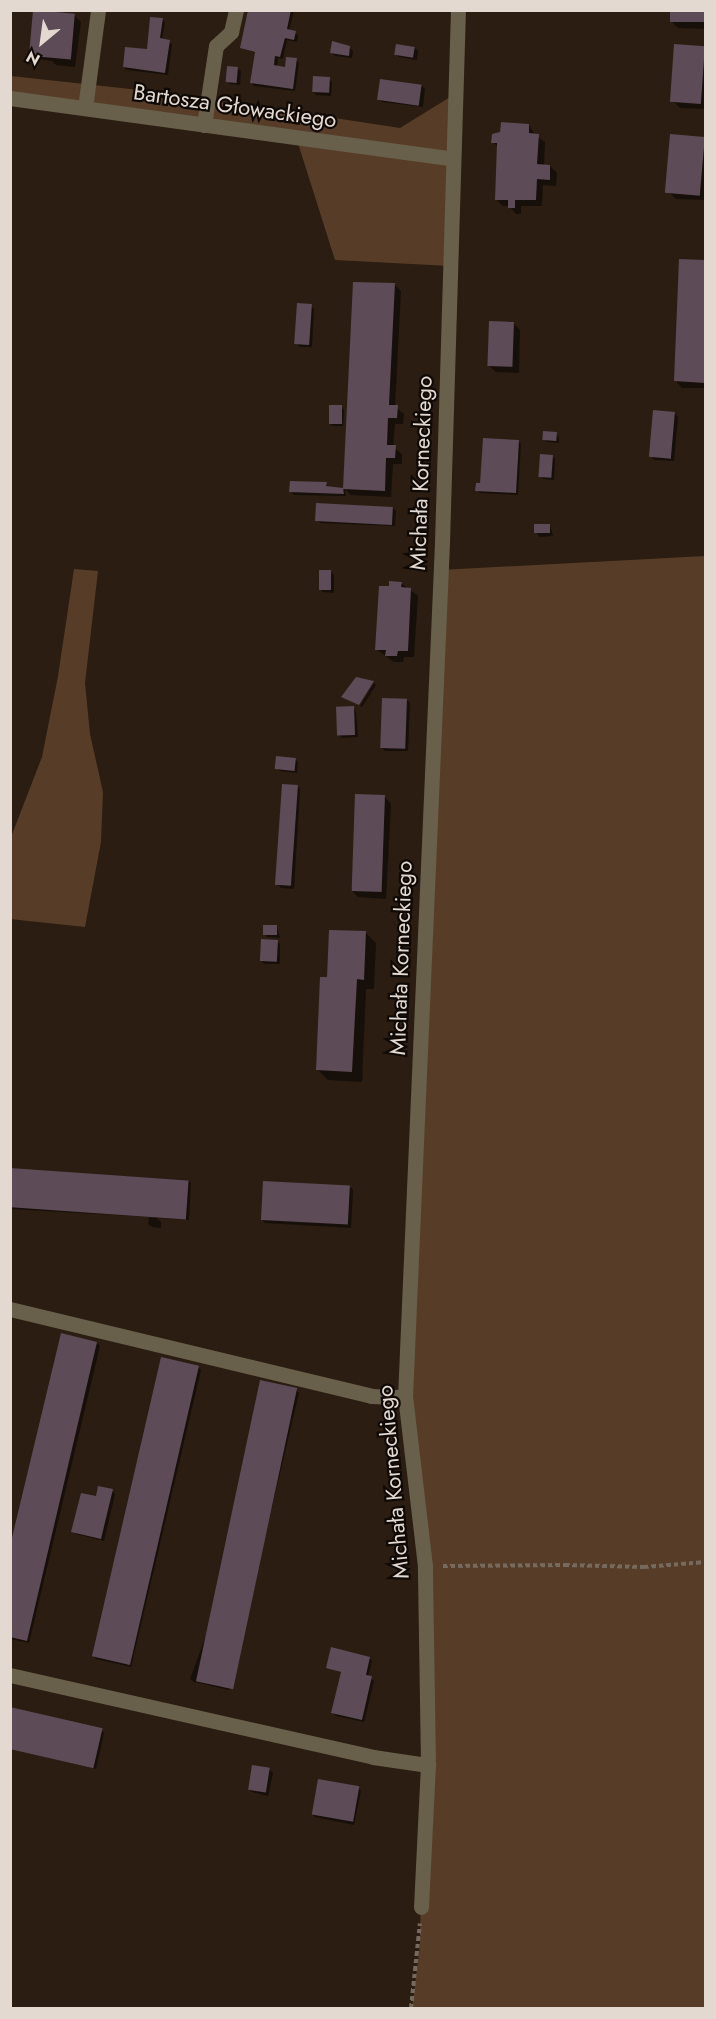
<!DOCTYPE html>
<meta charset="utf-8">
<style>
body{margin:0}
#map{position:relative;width:716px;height:2019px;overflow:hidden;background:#2b1d11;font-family:Jost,sans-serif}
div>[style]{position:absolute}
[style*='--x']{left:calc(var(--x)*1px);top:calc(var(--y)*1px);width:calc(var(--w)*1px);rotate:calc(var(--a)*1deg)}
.green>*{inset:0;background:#573d27}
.shadow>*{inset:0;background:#0007}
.building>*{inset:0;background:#5d4b57;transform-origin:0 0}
.path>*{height:4px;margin-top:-2px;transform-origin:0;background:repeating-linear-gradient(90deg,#766a5f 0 4.5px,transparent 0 7.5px)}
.minor>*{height:15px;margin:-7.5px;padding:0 7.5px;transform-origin:7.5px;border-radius:7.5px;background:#68604b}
span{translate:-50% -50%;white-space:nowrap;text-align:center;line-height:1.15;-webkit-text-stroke:4.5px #0f0905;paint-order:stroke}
.street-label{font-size:22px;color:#e3d9d1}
.frame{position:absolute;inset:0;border:12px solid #e3d9d1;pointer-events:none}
.north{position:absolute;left:12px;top:12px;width:60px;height:60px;-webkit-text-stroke:4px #0f0905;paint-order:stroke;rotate:209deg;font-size:16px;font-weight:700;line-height:24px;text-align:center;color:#e3d9d1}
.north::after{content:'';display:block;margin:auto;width:21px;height:27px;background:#e3d9d1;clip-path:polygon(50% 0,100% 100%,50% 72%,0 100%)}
</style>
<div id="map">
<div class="green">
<div style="clip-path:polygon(11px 76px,176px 94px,400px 128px,455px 94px,450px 266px,335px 260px,296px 137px,11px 98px)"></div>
<div style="clip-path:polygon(705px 556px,705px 2008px,412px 2008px,420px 1945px,425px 1566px,405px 1397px,440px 570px)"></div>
<div style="clip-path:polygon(74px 569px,98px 571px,85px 683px,90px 734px,103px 792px,101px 842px,85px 927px,10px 919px,11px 837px,42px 757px,58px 676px)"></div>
</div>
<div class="shadow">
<div style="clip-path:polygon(250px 10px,294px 10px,289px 31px,298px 35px,297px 42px,287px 40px,283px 59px,278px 58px,277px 67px,286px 69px,296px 60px,299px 63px,295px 91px,254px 86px,251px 83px,256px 53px,241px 48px)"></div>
<div style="clip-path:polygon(672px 10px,706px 10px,706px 29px,678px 28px,671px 21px)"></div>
<div style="clip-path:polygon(74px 15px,81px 22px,75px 67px,56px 65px,52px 61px,30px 58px,27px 55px)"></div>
<div style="clip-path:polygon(162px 19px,165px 22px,162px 40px,172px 44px,168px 75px,127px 70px,124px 67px,148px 51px)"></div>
<div style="clip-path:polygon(333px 42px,350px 48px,353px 51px,352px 58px,335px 56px,332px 53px)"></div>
<div style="clip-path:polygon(676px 46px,706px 47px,706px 109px,680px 108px,673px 101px)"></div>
<div style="clip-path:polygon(415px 48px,418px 51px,417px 60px,399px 57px,396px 54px)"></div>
<div style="clip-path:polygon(237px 68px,241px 71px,240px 85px,230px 84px,227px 81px)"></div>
<div style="clip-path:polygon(329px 79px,332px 82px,331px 96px,316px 95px,313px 92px)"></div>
<div style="clip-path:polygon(422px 86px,425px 89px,423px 107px,382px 102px,379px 99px)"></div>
<div style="clip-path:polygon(502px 124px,529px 125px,535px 135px,545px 142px,544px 166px,550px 166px,557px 173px,556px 186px,543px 185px,542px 206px,521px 206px,521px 214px,516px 214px,509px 206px,503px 206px,496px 199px,499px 148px,493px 142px,499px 136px)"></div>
<div style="clip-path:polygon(672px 136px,706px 138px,706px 200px,676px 199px,669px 192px)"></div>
<div style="clip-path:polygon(681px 260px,706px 261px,706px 388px,682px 388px,676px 381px)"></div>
<div style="clip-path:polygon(354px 283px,394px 284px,401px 291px,395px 407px,404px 414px,403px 424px,395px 424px,393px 447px,402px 454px,402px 464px,393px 464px,391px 497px,351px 495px,345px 489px,346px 496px,294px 495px,291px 492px,326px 484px,329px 488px,344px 491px)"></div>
<div style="clip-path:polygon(311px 306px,314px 309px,312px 347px,300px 347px,297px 344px)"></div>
<div style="clip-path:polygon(513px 323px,520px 330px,519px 373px,496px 372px,489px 366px)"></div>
<div style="clip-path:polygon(341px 407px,344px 410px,343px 426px,332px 426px,329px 423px)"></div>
<div style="clip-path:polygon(675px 414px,678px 417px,674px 461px,654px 460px,651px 456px)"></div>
<div style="clip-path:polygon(556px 434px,559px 437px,559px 443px,547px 442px,544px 439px)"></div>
<div style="clip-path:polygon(518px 441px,521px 444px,518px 495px,480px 493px,477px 490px)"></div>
<div style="clip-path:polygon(552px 456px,555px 459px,554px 480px,543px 479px,540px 476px)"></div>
<div style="clip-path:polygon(393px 508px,396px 511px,395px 526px,320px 523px,317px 520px)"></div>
<div style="clip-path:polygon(550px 525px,553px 536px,540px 537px,537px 534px)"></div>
<div style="clip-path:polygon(331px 572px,334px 575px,334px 593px,323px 592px,320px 589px)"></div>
<div style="clip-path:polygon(401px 583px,418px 596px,414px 657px,404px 657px,403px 662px,394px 662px,376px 649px,390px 588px)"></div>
<div style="clip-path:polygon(374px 683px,376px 685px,362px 707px,360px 706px)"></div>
<div style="clip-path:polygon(407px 700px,410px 703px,408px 751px,385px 751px,382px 748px)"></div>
<div style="clip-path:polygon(353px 707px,356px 712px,358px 737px,342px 738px,339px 735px)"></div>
<div style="clip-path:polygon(295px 759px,298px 762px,297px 773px,280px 771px,277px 768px)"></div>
<div style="clip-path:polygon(297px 786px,300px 789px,294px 889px,281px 888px,278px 885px)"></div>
<div style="clip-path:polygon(385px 797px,391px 804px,386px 899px,358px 897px,351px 890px)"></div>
<div style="clip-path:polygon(277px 927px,280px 938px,267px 937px,264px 934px)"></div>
<div style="clip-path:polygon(366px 933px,376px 943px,374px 989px,366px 989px,362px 1082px,328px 1080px,317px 1069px,329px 979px)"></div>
<div style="clip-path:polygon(277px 941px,280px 944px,280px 964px,264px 964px,261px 961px)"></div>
<div style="clip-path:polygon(10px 1170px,188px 1180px,191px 1183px,189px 1220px,157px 1218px,161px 1222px,161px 1228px,152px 1227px,148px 1224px,149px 1217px,10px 1209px)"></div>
<div style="clip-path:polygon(350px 1187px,353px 1190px,351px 1228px,265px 1223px,262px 1220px)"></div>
<div style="clip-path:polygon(97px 1343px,100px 1346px,29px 1643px,10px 1639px,10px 1552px)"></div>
<div style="clip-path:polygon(198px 1367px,201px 1370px,131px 1667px,96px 1659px,93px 1656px)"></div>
<div style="clip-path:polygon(296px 1390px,299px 1393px,229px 1690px,194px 1682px,190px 1679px)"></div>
<div style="clip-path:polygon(112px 1491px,115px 1494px,104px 1541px,76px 1534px,73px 1531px,97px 1498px)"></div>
<div style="clip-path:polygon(369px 1658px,372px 1661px,368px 1677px,374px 1681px,364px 1722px,336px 1716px,333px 1713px,342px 1673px,328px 1667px)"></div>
<div style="clip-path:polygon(10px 1709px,101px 1730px,104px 1733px,96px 1769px,10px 1749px)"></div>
<div style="clip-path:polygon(270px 1770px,273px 1773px,268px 1796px,252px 1792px,249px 1789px)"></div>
<div style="clip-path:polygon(358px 1788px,361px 1791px,354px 1825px,315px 1817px,312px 1814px)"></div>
</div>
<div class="building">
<div style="left:33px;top:10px;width:42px;height:46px;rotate:5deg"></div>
<div style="clip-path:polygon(248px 10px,291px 10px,287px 29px,296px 31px,294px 40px,285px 38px,280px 57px,275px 56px,274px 65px,285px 67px,286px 57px,297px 58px,293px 89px,250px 83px,255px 52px,240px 48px)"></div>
<div style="left:670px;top:10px;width:35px;height:12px"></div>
<div style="clip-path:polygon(150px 17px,163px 18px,160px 38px,170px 40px,165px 73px,123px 67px,125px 47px,147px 49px)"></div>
<div style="clip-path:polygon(332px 41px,350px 46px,349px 56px,330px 53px)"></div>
<div style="left:396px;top:44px;width:19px;height:11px;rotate:9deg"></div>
<div style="left:674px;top:44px;width:31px;height:58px;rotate:4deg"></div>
<div style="left:227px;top:66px;width:11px;height:16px;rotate:5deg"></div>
<div style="left:313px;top:76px;width:17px;height:16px;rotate:3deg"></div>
<div style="left:380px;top:79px;width:42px;height:21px;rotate:8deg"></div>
<div style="clip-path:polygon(501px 122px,529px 124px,529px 133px,539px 134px,537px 164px,550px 165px,550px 180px,537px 179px,536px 200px,515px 200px,515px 208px,508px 208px,508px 200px,495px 200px,497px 143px,491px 143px,492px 134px,500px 132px)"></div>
<div style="left:670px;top:134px;width:35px;height:59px;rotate:5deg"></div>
<div style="clip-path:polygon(679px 259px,705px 260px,705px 383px,674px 381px)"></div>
<div style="clip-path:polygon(353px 282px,395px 283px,389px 405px,398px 405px,397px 418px,388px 418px,387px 445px,396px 445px,395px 458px,386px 458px,385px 491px,343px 489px,344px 494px,289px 492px,290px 481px,327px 482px,326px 486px,343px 488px)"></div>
<div style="left:297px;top:303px;width:15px;height:41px;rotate:4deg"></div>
<div style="left:489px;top:321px;width:25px;height:45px;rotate:2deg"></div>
<div style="left:329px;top:405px;width:13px;height:19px"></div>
<div style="left:653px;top:410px;width:22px;height:47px;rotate:5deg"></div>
<div style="left:543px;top:431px;width:14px;height:9px;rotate:4deg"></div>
<div style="clip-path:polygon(483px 438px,519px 440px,516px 493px,475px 491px,476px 483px,480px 483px)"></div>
<div style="left:540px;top:454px;width:13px;height:23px;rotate:4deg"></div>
<div style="left:316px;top:503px;width:77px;height:18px;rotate:3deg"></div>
<div style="left:550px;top:524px;width:9px;height:16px;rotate:90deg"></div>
<div style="left:319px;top:570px;width:12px;height:20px"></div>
<div style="clip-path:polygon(389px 581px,402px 582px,401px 587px,411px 588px,408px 651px,398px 651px,397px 656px,385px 656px,386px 650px,375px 650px,379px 586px,389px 586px)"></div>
<div style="clip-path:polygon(356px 677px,374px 681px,359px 705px,341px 697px)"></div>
<div style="left:382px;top:698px;width:25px;height:50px;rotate:2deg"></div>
<div style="left:354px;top:706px;width:29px;height:18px;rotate:88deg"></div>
<div style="left:276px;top:756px;width:20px;height:13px;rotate:6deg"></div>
<div style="left:282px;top:784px;width:16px;height:101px;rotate:4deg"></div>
<div style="left:355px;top:794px;width:30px;height:97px;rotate:2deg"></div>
<div style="left:263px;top:925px;width:14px;height:10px"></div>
<div style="clip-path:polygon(329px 930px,366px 931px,364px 980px,357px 979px,352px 1072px,316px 1070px,320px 977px,327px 977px)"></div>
<div style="left:261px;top:939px;width:17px;height:22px;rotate:3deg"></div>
<div style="left:10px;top:1168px;width:179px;height:39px;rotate:4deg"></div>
<div style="left:263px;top:1181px;width:87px;height:39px;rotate:3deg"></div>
<div style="clip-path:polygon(61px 1333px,97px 1342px,27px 1641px,10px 1637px,10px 1546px)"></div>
<div style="left:161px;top:1357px;width:39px;height:307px;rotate:13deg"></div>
<div style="left:260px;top:1380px;width:38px;height:308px;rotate:12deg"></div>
<div style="clip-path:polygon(98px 1486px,113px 1489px,101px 1539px,71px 1532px,81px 1493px,96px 1496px)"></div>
<div style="clip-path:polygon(331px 1647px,370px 1657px,366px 1675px,372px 1676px,362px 1720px,331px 1713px,341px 1672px,326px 1668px)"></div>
<div style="left:10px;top:1707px;width:95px;height:41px;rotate:13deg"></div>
<div style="left:252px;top:1765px;width:18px;height:25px;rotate:9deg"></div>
<div style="left:318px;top:1779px;width:42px;height:36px;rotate:10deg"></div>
</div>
<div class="path">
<div style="--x:443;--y:1566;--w:122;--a:-0.5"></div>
<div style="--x:565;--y:1565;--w:79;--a:1.5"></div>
<div style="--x:644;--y:1567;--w:62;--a:-4.6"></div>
<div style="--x:411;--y:2008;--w:85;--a:-84"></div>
</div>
<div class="minor">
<div style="--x:10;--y:98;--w:447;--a:7.8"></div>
<div style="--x:85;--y:108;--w:99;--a:-82.4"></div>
<div style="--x:204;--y:125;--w:80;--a:-81.4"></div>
<div style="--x:216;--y:46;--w:21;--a:-43"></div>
<div style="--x:231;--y:32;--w:23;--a:-77"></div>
<div style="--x:10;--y:1309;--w:371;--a:13.5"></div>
<div style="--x:371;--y:1396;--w:34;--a:2"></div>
<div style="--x:10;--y:1675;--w:372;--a:12.7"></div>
<div style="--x:373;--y:1757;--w:56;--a:8.3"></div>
<div style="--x:421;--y:1907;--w:142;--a:-87.2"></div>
<div style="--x:428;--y:1765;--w:199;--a:-90.9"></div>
<div style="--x:425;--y:1566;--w:170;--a:-96.7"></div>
<div style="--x:405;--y:1397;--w:856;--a:-87.52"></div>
<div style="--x:442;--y:542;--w:532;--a:-88.28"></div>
</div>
<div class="street-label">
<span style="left:235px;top:106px;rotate:8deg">Bartosza Głowackiego</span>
<span style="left:421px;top:473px;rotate:-88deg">Michała Korneckiego</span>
<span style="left:401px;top:958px;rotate:-88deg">Michała Korneckiego</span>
<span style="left:393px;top:1482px;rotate:-95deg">Michała Korneckiego</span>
</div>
<div class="frame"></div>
<div class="north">N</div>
</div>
